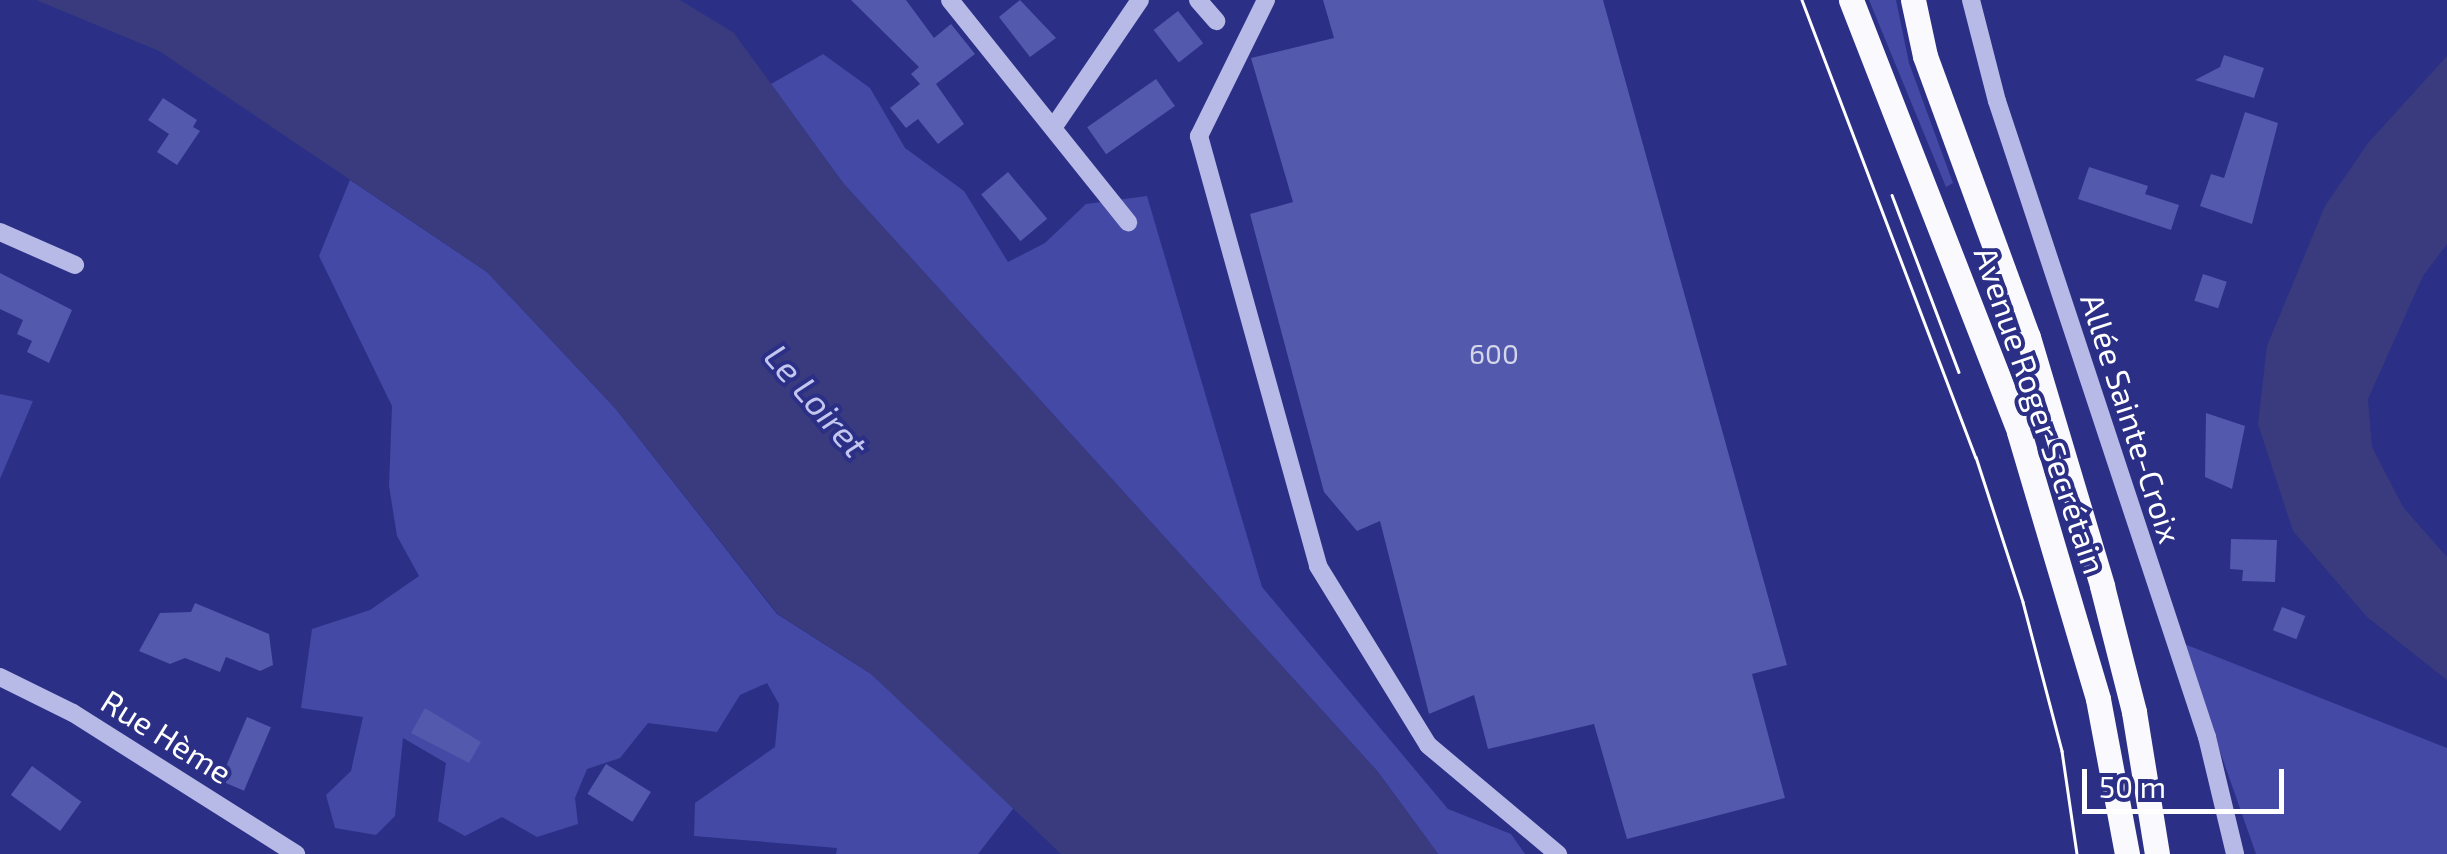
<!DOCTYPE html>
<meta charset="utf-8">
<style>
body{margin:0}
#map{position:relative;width:2447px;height:854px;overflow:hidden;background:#2b2f86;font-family:"Exo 2",sans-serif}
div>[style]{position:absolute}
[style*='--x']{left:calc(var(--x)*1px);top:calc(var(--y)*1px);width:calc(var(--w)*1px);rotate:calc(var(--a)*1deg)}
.green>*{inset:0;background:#4349a4}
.water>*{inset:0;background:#393b7e}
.building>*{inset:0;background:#5359ad;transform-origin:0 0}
.minor>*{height:18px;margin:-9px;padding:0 9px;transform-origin:9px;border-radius:9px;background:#b7bae7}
.major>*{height:25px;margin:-12.5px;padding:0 12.5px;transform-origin:12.5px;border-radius:12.5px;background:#f9f9fe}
.tram>*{height:2.5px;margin:-1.25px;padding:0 1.25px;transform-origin:1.25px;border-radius:1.25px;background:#fff}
span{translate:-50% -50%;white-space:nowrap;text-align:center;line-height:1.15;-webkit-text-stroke:8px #2b2f86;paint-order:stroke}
.number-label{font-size:28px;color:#d4d6ea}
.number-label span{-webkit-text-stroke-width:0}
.street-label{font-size:32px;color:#fff}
.water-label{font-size:35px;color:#c3c6ef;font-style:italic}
.scale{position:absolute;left:2082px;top:769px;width:202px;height:45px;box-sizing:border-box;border:5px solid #fff;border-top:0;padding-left:12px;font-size:30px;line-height:35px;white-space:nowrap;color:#fff;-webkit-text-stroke:8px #2b2f86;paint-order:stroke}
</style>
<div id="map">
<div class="green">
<div style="clip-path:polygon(1869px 0,1896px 0,1909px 63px,1953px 183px,1946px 187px)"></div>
<div style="clip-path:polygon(823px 54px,870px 88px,905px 148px,964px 191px,1008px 262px,1045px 243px,1086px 204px,1147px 196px,1262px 587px,1448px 809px,1511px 834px,1525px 854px,1438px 854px,1378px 772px,843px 183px,771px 84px)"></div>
<div style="clip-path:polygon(350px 180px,487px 272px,615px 408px,777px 614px,871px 674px,1016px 805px,978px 854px,836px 854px,837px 848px,694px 836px,695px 803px,775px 747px,779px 704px,767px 683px,740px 695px,717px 732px,648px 723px,620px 758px,587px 769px,575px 798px,578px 824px,537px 837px,502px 817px,465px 836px,438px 821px,446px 763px,403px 738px,395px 816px,376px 835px,335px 828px,326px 795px,351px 771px,363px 717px,301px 708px,312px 629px,370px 610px,419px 576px,397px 536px,389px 486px,392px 406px,319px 256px)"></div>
<div style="clip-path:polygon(0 394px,33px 401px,0 479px)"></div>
<div style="clip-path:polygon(2182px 643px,2447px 748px,2447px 854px,2256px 854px)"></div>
</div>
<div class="water">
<div style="clip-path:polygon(36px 0,680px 0,734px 33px,843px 183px,1378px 772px,1438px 854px,1061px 854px,871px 674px,778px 614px,615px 408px,487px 272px,159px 51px)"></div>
<div style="clip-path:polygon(2447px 56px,2447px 244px,2423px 276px,2368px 399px,2372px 447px,2403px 507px,2447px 557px,2447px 680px,2367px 617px,2293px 531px,2258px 424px,2267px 346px,2325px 206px,2368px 143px)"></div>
</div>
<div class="building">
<div style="clip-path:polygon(851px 0,906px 0,934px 38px,951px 24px,975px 54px,936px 84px,964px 124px,938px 144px,918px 119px,906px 128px,890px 108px,920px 84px,911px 74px,919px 67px)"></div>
<div style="clip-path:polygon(1020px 0,1056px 38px,1030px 57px,999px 17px)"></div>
<div style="clip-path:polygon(1323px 0,1603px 0,1787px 665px,1752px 674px,1785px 798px,1627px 839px,1594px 724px,1488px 749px,1474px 695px,1429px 714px,1380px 521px,1357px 531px,1324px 492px,1250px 214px,1293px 202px,1251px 58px,1334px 38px)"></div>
<div style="left:1178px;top:11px;width:41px;height:31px;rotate:52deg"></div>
<div style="clip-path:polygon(2224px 55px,2264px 68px,2254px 98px,2195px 80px,2220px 67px)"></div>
<div style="left:1156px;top:79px;width:33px;height:84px;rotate:55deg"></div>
<div style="clip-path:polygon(163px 98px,197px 120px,193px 127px,200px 131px,177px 165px,157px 152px,169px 134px,148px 120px)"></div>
<div style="clip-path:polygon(2245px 112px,2278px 123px,2252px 224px,2200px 206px,2211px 174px,2224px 178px)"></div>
<div style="clip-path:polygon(2089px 167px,2148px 186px,2145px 194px,2179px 205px,2171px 230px,2078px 199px)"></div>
<div style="left:1008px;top:172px;width:61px;height:35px;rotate:50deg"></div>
<div style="clip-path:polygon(0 273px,72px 310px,49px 363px,27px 352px,32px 341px,17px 334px,23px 320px,0 309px)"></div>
<div style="left:2203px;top:274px;width:25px;height:28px;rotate:18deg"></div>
<div style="clip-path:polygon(2206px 413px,2245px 426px,2232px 489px,2205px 477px)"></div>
<div style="clip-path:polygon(2231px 539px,2277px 540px,2275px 582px,2242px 581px,2243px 570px,2230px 569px)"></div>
<div style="clip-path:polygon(195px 603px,269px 634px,273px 665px,260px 671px,226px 657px,220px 672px,185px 658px,170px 664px,139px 651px,160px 613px,191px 612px)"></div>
<div style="left:2282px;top:607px;width:25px;height:25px;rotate:21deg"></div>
<div style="clip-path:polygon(425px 708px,481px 742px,469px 763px,411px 733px)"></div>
<div style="left:247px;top:717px;width:26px;height:69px;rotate:23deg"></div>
<div style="left:606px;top:764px;width:53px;height:35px;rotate:32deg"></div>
<div style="left:32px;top:766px;width:61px;height:36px;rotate:36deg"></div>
</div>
<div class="minor">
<div style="--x:950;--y:0;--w:285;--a:51.3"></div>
<div style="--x:1198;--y:0;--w:28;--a:49"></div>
<div style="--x:1266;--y:0;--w:152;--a:116.2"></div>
<div style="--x:1199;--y:136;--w:446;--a:74.5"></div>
<div style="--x:1318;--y:566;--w:210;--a:58.4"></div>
<div style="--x:1428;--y:745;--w:170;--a:40"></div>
<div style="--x:1971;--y:0;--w:104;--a:75.6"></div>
<div style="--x:1997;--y:101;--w:670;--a:71.73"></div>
<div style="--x:2207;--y:737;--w:120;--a:76.5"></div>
<div style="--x:1055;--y:125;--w:151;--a:-55.8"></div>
<div style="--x:0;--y:232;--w:82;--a:23.7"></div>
<div style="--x:0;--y:677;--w:81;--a:26.3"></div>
<div style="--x:73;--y:713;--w:264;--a:32.3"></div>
</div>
<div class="major">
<div style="--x:1851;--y:0;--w:464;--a:68.7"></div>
<div style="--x:2019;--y:432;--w:278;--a:73.5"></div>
<div style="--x:2098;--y:699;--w:158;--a:79.4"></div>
<div style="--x:1913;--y:0;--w:57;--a:77.9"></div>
<div style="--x:1925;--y:56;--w:299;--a:69.9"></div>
<div style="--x:2028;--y:337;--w:260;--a:73.4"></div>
<div style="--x:2102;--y:586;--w:130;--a:75.7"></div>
<div style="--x:2134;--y:712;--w:144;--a:80.8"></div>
</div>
<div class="tram">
<div style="--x:1802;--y:0;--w:489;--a:69.2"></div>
<div style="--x:1976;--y:457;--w:152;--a:72"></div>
<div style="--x:2023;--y:602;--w:154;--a:75.3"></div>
<div style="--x:2062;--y:751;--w:104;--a:81.7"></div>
<div style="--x:1892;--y:195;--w:189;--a:69.3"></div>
</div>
<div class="number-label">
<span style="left:1494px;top:353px">600</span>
</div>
<div class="street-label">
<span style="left:2041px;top:410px;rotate:71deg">Avenue Roger Secrétain</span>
<span style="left:2132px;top:418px;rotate:72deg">Allée Sainte-Croix</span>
<span style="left:167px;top:736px;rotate:32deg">Rue Hème</span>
</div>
<div class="water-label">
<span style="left:817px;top:400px;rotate:49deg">Le Loiret</span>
</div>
<div class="scale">50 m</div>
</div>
